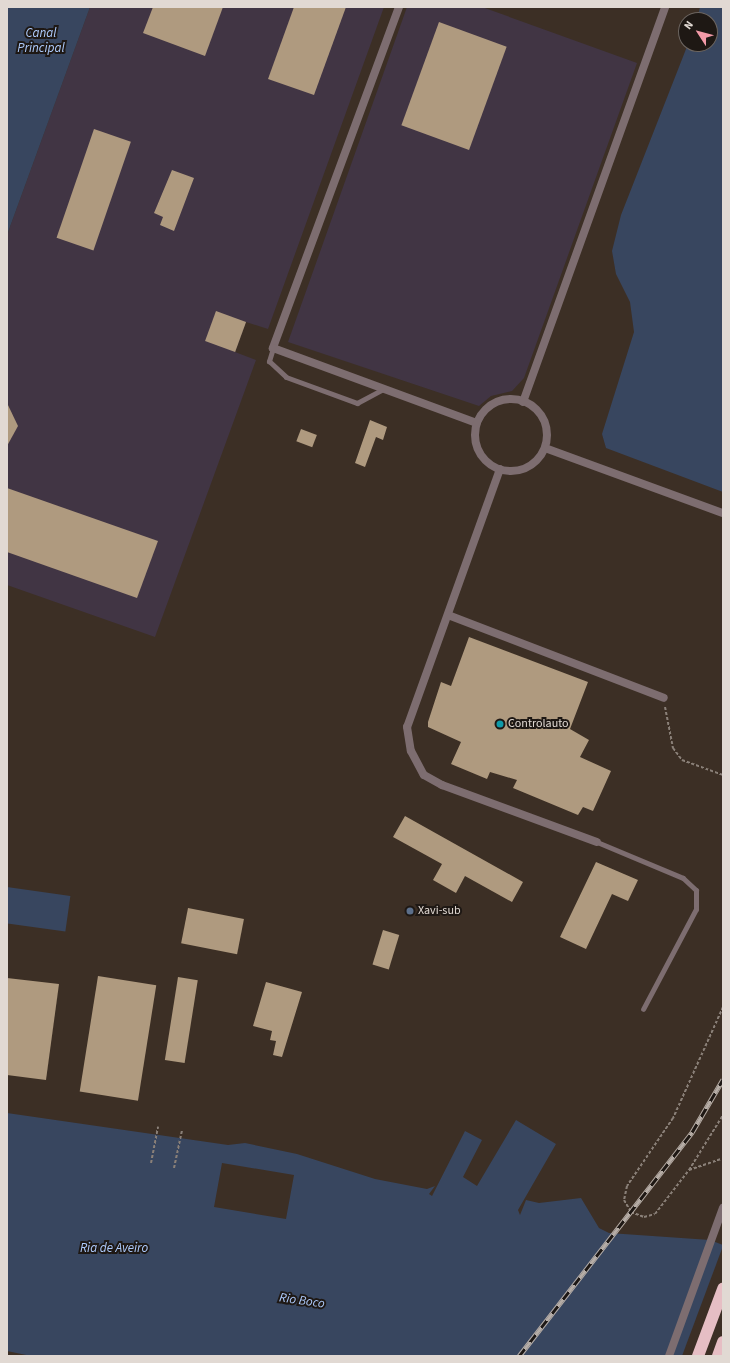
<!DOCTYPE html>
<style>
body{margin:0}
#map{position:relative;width:730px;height:1363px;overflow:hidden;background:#3c2f25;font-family:"Source Sans 3",sans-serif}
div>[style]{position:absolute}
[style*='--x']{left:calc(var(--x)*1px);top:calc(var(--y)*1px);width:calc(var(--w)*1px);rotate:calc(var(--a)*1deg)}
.industrial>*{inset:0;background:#413544}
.water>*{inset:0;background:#38465f;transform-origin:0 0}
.pier>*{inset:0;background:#3c2f25}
.building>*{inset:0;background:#af9a7f;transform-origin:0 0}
.path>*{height:2px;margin-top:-1px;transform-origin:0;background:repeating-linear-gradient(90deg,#8a8078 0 3px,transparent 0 5px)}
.service>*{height:5px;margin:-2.5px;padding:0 2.5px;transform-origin:2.5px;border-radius:2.5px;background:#7d6d70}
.minor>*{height:8px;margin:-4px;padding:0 4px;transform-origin:4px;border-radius:4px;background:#7d6d70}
.minor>.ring{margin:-4px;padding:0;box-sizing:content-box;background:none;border:8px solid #7d6d70;border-radius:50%}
.tertiary>*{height:8px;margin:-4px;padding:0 4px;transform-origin:4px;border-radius:4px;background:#7d6d70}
.motorway>*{height:12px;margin:-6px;padding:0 6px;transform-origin:6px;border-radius:6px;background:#e6bec4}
.rail>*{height:4.5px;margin-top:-2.25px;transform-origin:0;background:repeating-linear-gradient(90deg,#1e1814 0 9px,#b6ada6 0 18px);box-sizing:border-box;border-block:1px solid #b6ada6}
.dots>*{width:11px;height:11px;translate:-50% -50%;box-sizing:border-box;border:2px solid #1e1814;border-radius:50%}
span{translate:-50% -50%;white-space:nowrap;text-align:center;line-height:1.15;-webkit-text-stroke:4px #1e1814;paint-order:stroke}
.poi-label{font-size:12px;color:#e1d9d3}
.left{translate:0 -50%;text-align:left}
.water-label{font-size:13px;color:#adcafb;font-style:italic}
.frame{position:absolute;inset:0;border:8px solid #e1d9d3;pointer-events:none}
.north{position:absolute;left:678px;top:12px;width:40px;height:40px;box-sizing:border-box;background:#1e1814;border:1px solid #6c6560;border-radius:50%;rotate:306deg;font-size:11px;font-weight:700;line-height:16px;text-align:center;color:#e1d9d3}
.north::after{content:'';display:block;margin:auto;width:14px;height:18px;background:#f39aa8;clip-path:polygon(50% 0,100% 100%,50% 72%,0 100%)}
</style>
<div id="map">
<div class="industrial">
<div style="clip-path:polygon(90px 7px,384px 7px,268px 329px,246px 322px,238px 344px,235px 352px,256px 360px,155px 637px,7px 585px,7px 235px)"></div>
<div style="clip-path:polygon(407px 7px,482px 7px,637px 63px,524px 378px,512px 391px,491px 396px,479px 406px,288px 342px)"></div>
</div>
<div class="water">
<div style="clip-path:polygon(7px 7px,90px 7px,7px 235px)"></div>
<div style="clip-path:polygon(700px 7px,723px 7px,723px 492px,606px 448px,602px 434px,634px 332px,630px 302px,616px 274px,612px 251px,621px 215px,688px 44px,710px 44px,710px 20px,697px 20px)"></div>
<div style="left:7px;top:887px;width:64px;height:36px;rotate:8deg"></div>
<div style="clip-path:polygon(evenodd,7px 1113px,228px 1145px,245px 1143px,297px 1154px,375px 1179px,427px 1189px,435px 1186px,429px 1194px,432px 1196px,465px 1131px,482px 1140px,463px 1177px,477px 1186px,516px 1120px,556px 1144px,518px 1210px,520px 1215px,526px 1200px,539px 1203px,581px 1198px,599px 1228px,609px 1233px,710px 1240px,723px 1245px,723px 1356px,31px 1356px,7px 1351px,7px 1113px,222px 1163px,294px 1175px,286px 1219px,214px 1207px,222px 1163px)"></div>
</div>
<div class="pier">
<div style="clip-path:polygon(723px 1246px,723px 1356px,682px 1356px)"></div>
</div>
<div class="building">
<div style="clip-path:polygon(153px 7px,223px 7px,205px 56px,143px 33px)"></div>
<div style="clip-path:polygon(294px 7px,346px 7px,314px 95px,268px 79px)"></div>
<div style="left:439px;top:22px;width:72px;height:110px;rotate:20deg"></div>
<div style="left:94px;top:129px;width:39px;height:115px;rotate:19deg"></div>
<div style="clip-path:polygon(172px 170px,194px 178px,174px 231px,160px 225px,163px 217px,154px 213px)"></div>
<div style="left:216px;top:311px;width:32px;height:32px;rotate:20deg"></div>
<div style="clip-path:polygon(7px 403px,18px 426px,7px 446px)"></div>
<div style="clip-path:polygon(370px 420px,387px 427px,383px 440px,376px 437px,365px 467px,355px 463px)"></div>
<div style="left:301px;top:429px;width:17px;height:13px;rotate:21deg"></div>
<div style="clip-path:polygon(7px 488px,158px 541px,137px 598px,7px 552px)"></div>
<div style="clip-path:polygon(469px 637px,588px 682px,570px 729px,589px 740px,580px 757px,611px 771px,593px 811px,583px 807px,578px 815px,513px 788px,517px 780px,490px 772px,487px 779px,451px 764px,461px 742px,428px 727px,428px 722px,441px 682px,451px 686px)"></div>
<div style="clip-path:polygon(405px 816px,523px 882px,512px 902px,465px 876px,456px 893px,433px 880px,442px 864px,393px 837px)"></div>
<div style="clip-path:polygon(596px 862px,638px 880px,628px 901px,612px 894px,586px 949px,560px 937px)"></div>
<div style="left:188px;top:908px;width:57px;height:36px;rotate:11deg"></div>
<div style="left:383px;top:930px;width:17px;height:36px;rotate:17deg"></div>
<div style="left:98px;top:976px;width:59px;height:117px;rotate:9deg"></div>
<div style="left:178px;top:977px;width:20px;height:84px;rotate:9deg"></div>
<div style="clip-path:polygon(7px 978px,59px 984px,46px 1080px,7px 1075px)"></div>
<div style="clip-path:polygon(266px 982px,302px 992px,282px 1057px,273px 1055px,276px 1041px,270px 1040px,272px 1031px,253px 1026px)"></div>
</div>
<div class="path">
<div style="--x:665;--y:707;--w:42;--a:79"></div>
<div style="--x:673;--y:748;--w:15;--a:53"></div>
<div style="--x:682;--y:760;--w:44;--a:20.1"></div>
<div style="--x:723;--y:1007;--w:122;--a:114.2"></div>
<div style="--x:673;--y:1118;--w:82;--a:124.1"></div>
<div style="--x:627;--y:1186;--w:14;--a:102"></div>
<div style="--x:624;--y:1200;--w:14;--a:60"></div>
<div style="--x:631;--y:1212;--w:14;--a:21"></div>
<div style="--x:644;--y:1217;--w:11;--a:-15"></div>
<div style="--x:655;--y:1214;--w:56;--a:-52.3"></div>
<div style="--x:689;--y:1170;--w:65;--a:-58.3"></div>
<div style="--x:151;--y:1163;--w:37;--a:-79"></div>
<div style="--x:174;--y:1168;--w:38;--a:-78"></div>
<div style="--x:689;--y:1170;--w:36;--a:-19"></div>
</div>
<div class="service">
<div style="--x:273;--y:348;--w:14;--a:107"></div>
<div style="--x:269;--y:361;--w:23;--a:43"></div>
<div style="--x:286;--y:377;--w:76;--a:20.1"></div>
<div style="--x:357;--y:403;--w:30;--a:-28"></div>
<div style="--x:597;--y:842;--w:93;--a:22.7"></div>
<div style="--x:683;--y:878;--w:18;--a:43"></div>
<div style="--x:696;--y:890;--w:19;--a:90"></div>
<div style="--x:696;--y:909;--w:113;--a:117.9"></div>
</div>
<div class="minor">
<div style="--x:399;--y:7;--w:364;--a:110.3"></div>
<div style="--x:273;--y:348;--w:217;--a:20.2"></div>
<div class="ring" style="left:475px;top:399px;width:64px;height:64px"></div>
<div style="--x:523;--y:402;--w:420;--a:-70.2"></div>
<div style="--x:545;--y:448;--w:189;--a:20.1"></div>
<div style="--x:500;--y:469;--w:274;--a:109.8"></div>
<div style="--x:407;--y:727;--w:24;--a:81"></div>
<div style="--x:411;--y:751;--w:27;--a:62"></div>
<div style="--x:424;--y:775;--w:21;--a:29"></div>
<div style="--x:442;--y:785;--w:165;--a:20.2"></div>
<div style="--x:448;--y:615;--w:231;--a:21"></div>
</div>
<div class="tertiary">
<div style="--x:669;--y:1356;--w:158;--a:-70"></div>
</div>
<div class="motorway">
<div style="--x:698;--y:1356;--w:72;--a:-69.5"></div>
<div style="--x:718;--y:1356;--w:15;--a:-70"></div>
</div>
<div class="rail">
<div style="--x:519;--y:1356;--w:283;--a:-52.3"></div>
<div style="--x:692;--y:1132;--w:61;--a:-59.7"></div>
</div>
<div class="dots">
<div style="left:500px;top:724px;background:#0f9aa8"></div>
<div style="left:410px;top:911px;background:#5c6f8a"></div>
</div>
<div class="poi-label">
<span class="left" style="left:508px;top:724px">Controlauto</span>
<span class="left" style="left:418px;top:911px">Xavi-sub</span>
</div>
<div class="water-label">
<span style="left:41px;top:41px">Canal<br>Principal</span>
<span style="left:114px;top:1248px">Ria de Aveiro</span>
<span style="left:302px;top:1301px;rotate:8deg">Rio Boco</span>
</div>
<div class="frame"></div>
<div class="north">N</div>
</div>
